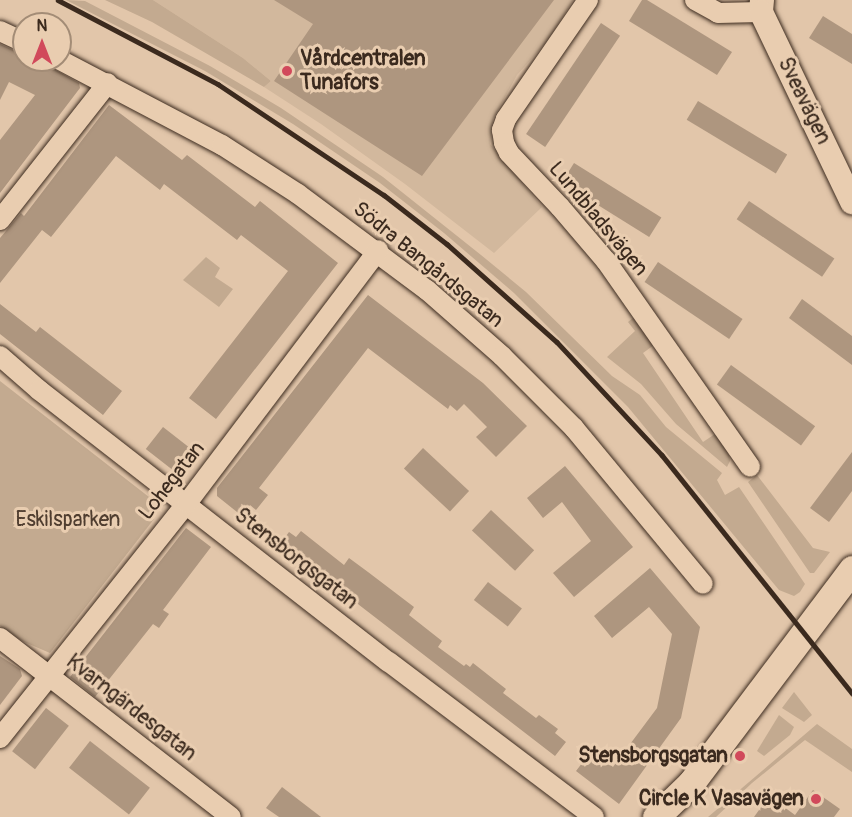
<!DOCTYPE html>
<meta charset="utf-8">
<style>
body{margin:0}
#map{position:relative;width:852px;height:817px;overflow:hidden;background:#e2c6aa;font-family:Pangolin,sans-serif}
div>[style]{position:absolute}
[style*='--x']{left:calc(var(--x)*1px);top:calc(var(--y)*1px);width:calc(var(--w)*1px);rotate:calc(var(--a)*1deg)}
.built>*{inset:0;background:#d2b89d}
.green>*{inset:0;background:#c3aa90}
.building>*{inset:0;background:#ae967f;transform-origin:0 0}
.roads{filter:drop-shadow(0 0 2px #3b2a1e) drop-shadow(0 0 2px #3b2a1e)}
.minor>*{height:20px;margin:-10px;padding:0 10px;transform-origin:10px;border-radius:10px;background:#e9cdb0}
.tertiary>*{height:24px;margin:-12px;padding:0 12px;transform-origin:12px;border-radius:12px;background:#e9cdb0}
.secondary>*{height:27px;margin:-13.5px;padding:0 13.5px;transform-origin:13.5px;border-radius:13.5px;background:#e9cdb0}
.rail>*{height:4.5px;margin:-2.25px;padding:0 2.25px;transform-origin:2.25px;border-radius:2.25px;background:#3b2a1e}
.dots>*{width:16px;height:16px;translate:-50% -50%;box-sizing:border-box;border:3px solid #e9cdb0;border-radius:50%}
span{translate:-50% -50%;white-space:nowrap;text-align:center;line-height:1.15;-webkit-text-stroke:6px #e9cdb0;paint-order:stroke}
.poi-label{font-size:21px;color:#3b2a1e;font-weight:700}
.left{translate:0 -50%;text-align:left}
.right{translate:-100% -50%;text-align:right}
.street-label{font-size:21px;color:#3b2a1e}
.park-label{font-size:21px;color:#4f3d2f}
.north{position:absolute;left:12px;top:12px;width:60px;height:60px;box-sizing:border-box;background:#e9cdb0;border:2px solid #a38c76;border-radius:50%;rotate:0deg;font-size:16px;font-weight:700;line-height:24px;text-align:center;color:#3b2a1e}
.north::after{content:'';display:block;margin:auto;width:21px;height:27px;background:#d1495b;clip-path:polygon(50% 0,100% 100%,50% 72%,0 100%)}
</style>
<div id="map">
<div class="built">
<div style="clip-path:polygon(153px 0,573px 0,549px 39px,517px 75px,493px 119px,490px 144px,542px 207px,494px 253px,405px 184px,321px 124px,264px 87px,271px 81px,243px 58px)"></div>
</div>
<div class="green">
<div style="clip-path:polygon(66px 0,85px 1px,210px 66px,281px 108px,383px 177px,481px 255px,526px 292px,612px 376px,640px 395px,666px 427px,722px 473px,717px 480px,725px 495px,739px 487px,805px 584px,800px 592px,794px 596px,779px 590px,628px 407px,514px 293px,444px 233px,380px 183px,293px 124px,205px 71px)"></div>
<div style="clip-path:polygon(105px 0,153px 0,243px 58px,271px 81px,264px 87px,152px 22px)"></div>
<div style="clip-path:polygon(206px 257px,220px 268px,215px 277px,233px 289px,219px 307px,183px 280px)"></div>
<div style="clip-path:polygon(633px 318px,654px 345px,643px 353px,703px 442px,715px 434px,729px 455px,730px 461px,727px 467px,676px 424px,641px 384px,607px 357px,635px 331px,628px 322px)"></div>
<div style="clip-path:polygon(0 381px,158px 504px,154px 519px,50px 653px,22px 641px,0 626px)"></div>
<div style="clip-path:polygon(757px 475px,813px 548px,830px 552px,814px 573px,810px 573px,748px 482px)"></div>
<div style="clip-path:polygon(794px 692px,812px 715px,804px 722px,782px 708px)"></div>
<div style="clip-path:polygon(779px 715px,794px 727px,790px 735px,764px 756px,757px 751px)"></div>
<div style="clip-path:polygon(817px 724px,852px 749px,852px 772px,805px 740px,752px 783px,716px 817px,708px 817px)"></div>
</div>
<div class="building">
<div style="clip-path:polygon(274px 0,554px 0,422px 176px,274px 81px,313px 24px)"></div>
<div style="clip-path:polygon(642px 0,647px 0,732px 52px,717px 75px,629px 21px)"></div>
<div style="clip-path:polygon(823px 16px,852px 34px,852px 64px,809px 38px)"></div>
<div style="left:601px;top:23px;width:23px;height:134px;rotate:34deg"></div>
<div style="clip-path:polygon(0 44px,24px 55px,24px 60px,34px 60px,52px 68px,79px 83px,80px 88px,0 193px,0 140px,35px 95px,9px 82px,0 100px)"></div>
<div style="left:698px;top:101px;width:104px;height:22px;rotate:31deg"></div>
<div style="clip-path:polygon(109px 105px,182px 160px,187px 155px,255px 207px,260px 201px,338px 263px,216px 419px,189px 398px,288px 271px,241px 235px,237px 240px,164px 184px,160px 190px,116px 156px,51px 237px,42px 230px,0 283px,0 238px,21px 213px,24px 216px)"></div>
<div style="left:574px;top:163px;width:103px;height:23px;rotate:32deg"></div>
<div style="left:749px;top:201px;width:103px;height:22px;rotate:34deg"></div>
<div style="left:658px;top:262px;width:102px;height:24px;rotate:34deg"></div>
<div style="clip-path:polygon(368px 295px,483px 383px,527px 426px,496px 457px,476px 437px,487px 427px,464px 404px,457px 411px,450px 405px,448px 409px,368px 348px,259px 488px,268px 495px,256px 510px,250px 505px,242px 516px,217px 496px,217px 488px)"></div>
<div style="clip-path:polygon(802px 299px,852px 336px,852px 365px,789px 318px)"></div>
<div style="clip-path:polygon(0 304px,36px 332px,40px 327px,122px 391px,103px 415px,0 334px)"></div>
<div style="left:731px;top:365px;width:104px;height:24px;rotate:36deg"></div>
<div style="left:163px;top:427px;width:37px;height:28px;rotate:38deg"></div>
<div style="left:423px;top:448px;width:63px;height:28px;rotate:43deg"></div>
<div style="clip-path:polygon(852px 452px,852px 491px,829px 522px,810px 508px)"></div>
<div style="clip-path:polygon(565px 466px,633px 547px,574px 597px,553px 573px,591px 541px,562px 502px,543px 518px,527px 498px)"></div>
<div style="left:491px;top:510px;width:59px;height:28px;rotate:43deg"></div>
<div style="clip-path:polygon(186px 528px,211px 547px,163px 610px,169px 614px,159px 628px,153px 624px,95px 697px,70px 677px)"></div>
<div style="clip-path:polygon(301px 531px,344px 565px,349px 558px,368px 572px,414px 607px,409px 615px,442px 641px,438px 647px,464px 666px,466px 664px,470px 667px,473px 663px,506px 689px,503px 693px,536px 718px,539px 715px,558px 729px,555px 733px,566px 742px,555px 756px,280px 544px,289px 532px,296px 537px)"></div>
<div style="clip-path:polygon(650px 568px,700px 627px,681px 718px,619px 804px,576px 771px,592px 750px,613px 767px,657px 708px,672px 634px,649px 607px,612px 638px,594px 616px)"></div>
<div style="left:488px;top:582px;width:43px;height:23px;rotate:38deg"></div>
<div style="clip-path:polygon(0 656px,20px 669px,22px 676px,0 705px)"></div>
<div style="left:46px;top:708px;width:29px;height:55px;rotate:38deg"></div>
<div style="left:90px;top:741px;width:76px;height:34px;rotate:38deg"></div>
<div style="clip-path:polygon(282px 787px,321px 817px,279px 817px,266px 808px)"></div>
<div style="clip-path:polygon(813px 790px,840px 809px,834px 817px,754px 817px,769px 796px,795px 815px)"></div>
</div>
<div class="roads">
<div class="minor">
<div style="--x:588;--y:0;--w:145;--a:124.6"></div>
<div style="--x:506;--y:119;--w:12;--a:110"></div>
<div style="--x:502;--y:130;--w:13;--a:81"></div>
<div style="--x:504;--y:143;--w:11;--a:63"></div>
<div style="--x:509;--y:153;--w:74;--a:46.6"></div>
<div style="--x:560;--y:207;--w:71;--a:49.6"></div>
<div style="--x:606;--y:261;--w:251;--a:55"></div>
<div style="--x:695;--y:0;--w:26;--a:29"></div>
<div style="--x:718;--y:13;--w:43;--a:-1.3"></div>
<div style="--x:0;--y:31;--w:26;--a:25"></div>
<div style="--x:60;--y:60;--w:183;--a:27.7"></div>
<div style="--x:222;--y:145;--w:90;--a:32.8"></div>
<div style="--x:298;--y:194;--w:161;--a:36.7"></div>
<div style="--x:427;--y:290;--w:100;--a:41.3"></div>
<div style="--x:502;--y:356;--w:102;--a:45"></div>
<div style="--x:574;--y:428;--w:202;--a:50.4"></div>
<div style="--x:0;--y:220;--w:174;--a:-51.8"></div>
<div style="--x:0;--y:356;--w:52;--a:41.1"></div>
<div style="--x:39;--y:390;--w:443;--a:37.9"></div>
<div style="--x:389;--y:662;--w:257;--a:37.1"></div>
<div style="--x:0;--y:638;--w:292;--a:37.8"></div>
<div style="--x:0;--y:738;--w:300;--a:-51.5"></div>
<div style="--x:187;--y:503;--w:317;--a:-52.9"></div>
</div>
<div class="tertiary">
<div style="--x:762;--y:0;--w:12;--a:95"></div>
<div style="--x:761;--y:12;--w:211;--a:64.4"></div>
</div>
<div class="secondary">
<div style="--x:656;--y:817;--w:49;--a:-44.2"></div>
<div style="--x:691;--y:783;--w:268;--a:-53"></div>
</div>
</div>
<div class="rail">
<div style="--x:58;--y:0;--w:181;--a:27.7"></div>
<div style="--x:218;--y:84;--w:200;--a:33.8"></div>
<div style="--x:384;--y:195;--w:80;--a:37.9"></div>
<div style="--x:447;--y:244;--w:147;--a:41.7"></div>
<div style="--x:557;--y:342;--w:154;--a:47.1"></div>
<div style="--x:662;--y:455;--w:305;--a:51.4"></div>
</div>
<div class="dots">
<div style="left:287px;top:71px;background:#d1495b"></div>
<div style="left:740px;top:756px;background:#d1495b"></div>
<div style="left:816px;top:799px;background:#d1495b"></div>
</div>
<div class="poi-label">
<span class="left" style="left:300px;top:71px">Vårdcentralen<br>Tunafors</span>
<span class="right" style="left:728px;top:756px">Stensborgsgatan</span>
<span class="right" style="left:804px;top:799px">Circle K Vasavägen</span>
</div>
<div class="street-label">
<span style="left:804px;top:101px;rotate:64deg">Sveavägen</span>
<span style="left:598px;top:219px;rotate:50deg">Lundbladsvägen</span>
<span style="left:428px;top:265px;rotate:39deg">Södra Bangårdsgatan</span>
<span style="left:172px;top:481px;rotate:-52deg">Lohegatan</span>
<span style="left:296px;top:559px;rotate:38deg">Stensborgsgatan</span>
<span style="left:131px;top:708px;rotate:38deg">Kvarngärdesgatan</span>
</div>
<div class="park-label">
<span style="left:68px;top:520px">Eskilsparken</span>
</div>
<div class="north">N</div>
</div>
